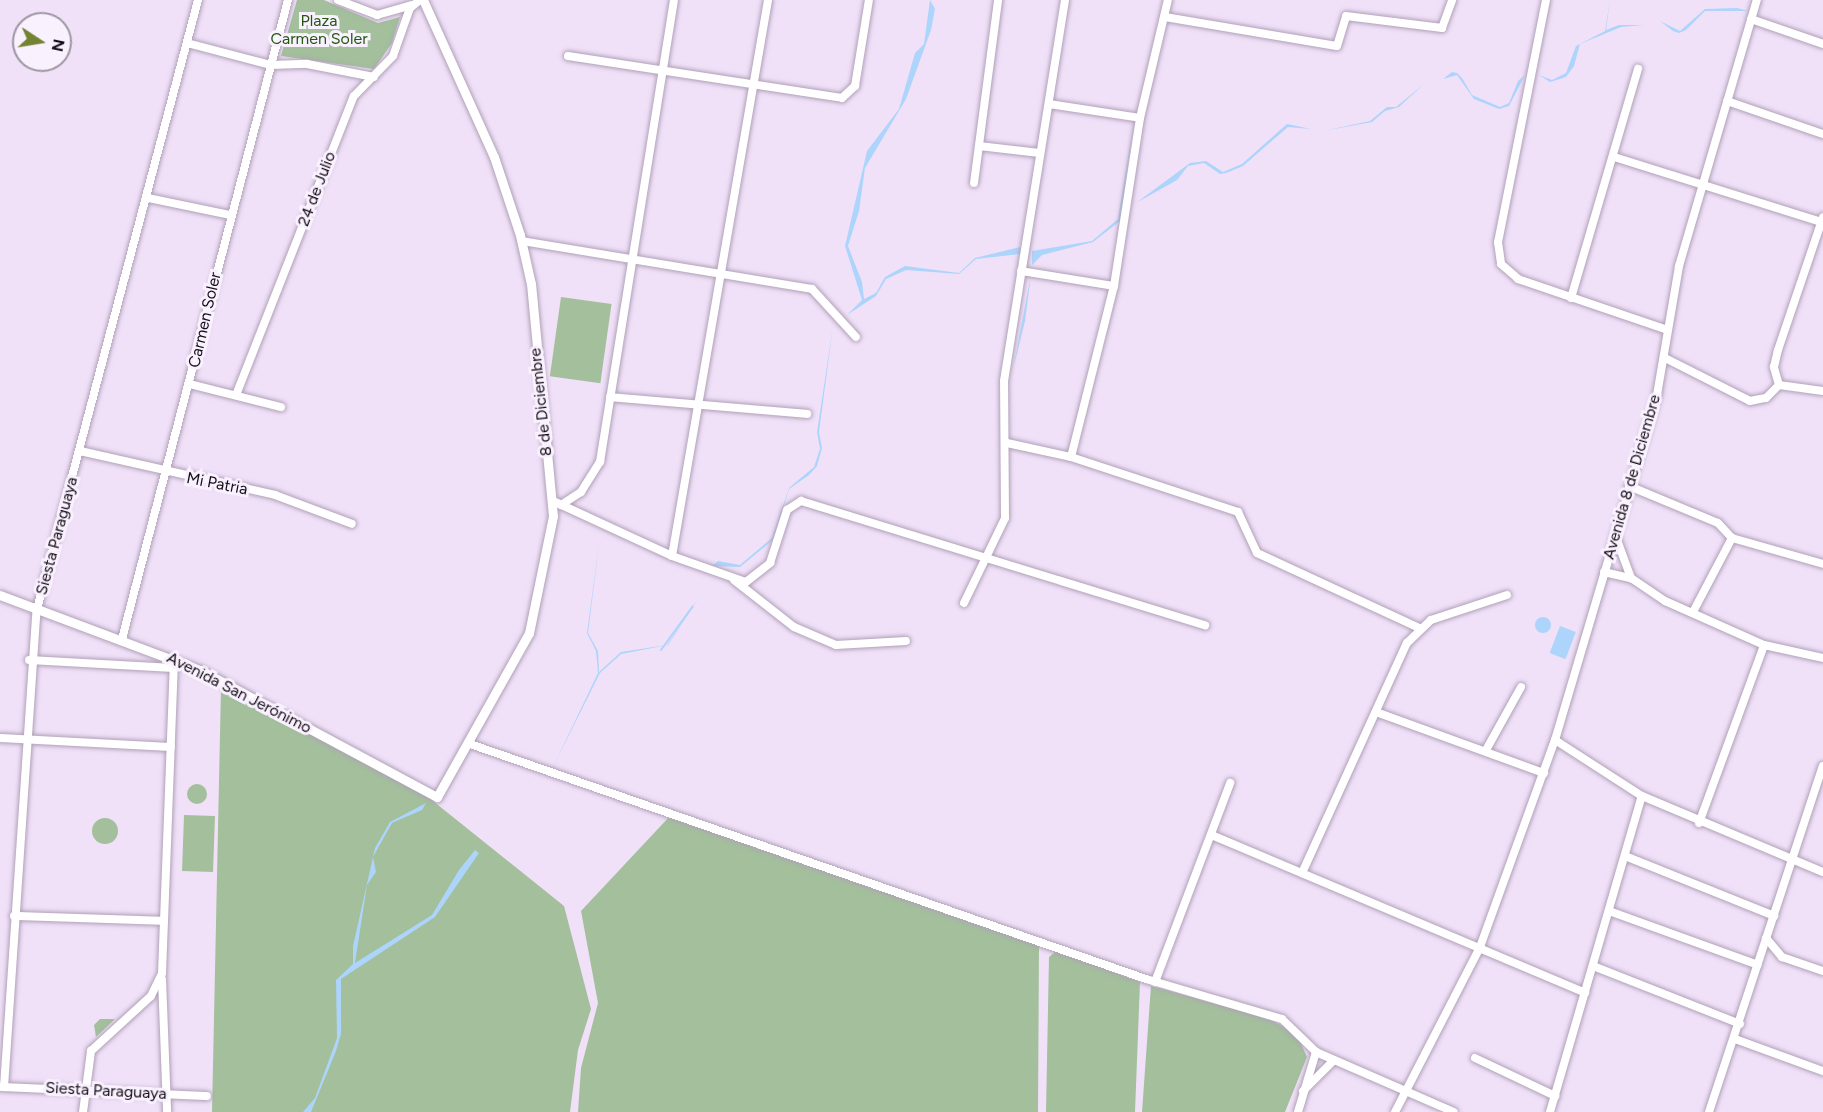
<!DOCTYPE html>
<meta charset="utf-8">
<style>
body{margin:0}
#map{position:relative;width:1823px;height:1112px;overflow:hidden;background:#f0e1f9;font-family:Figtree,sans-serif}
div>[style]{position:absolute}
[style*='--x']{left:calc(var(--x)*1px);top:calc(var(--y)*1px);width:calc(var(--w)*1px);rotate:calc(var(--a)*1deg)}
.green>*{inset:0;background:#a3bf9c;transform-origin:0 0}
.round{border-radius:50%}
.water>*{inset:0;background:#add4fb;transform-origin:0 0}
.stream>*{height:2px;margin:-1px;padding:0 1px;transform-origin:1px;border-radius:1px;background:#add4fb}
.roads{filter:drop-shadow(0 0 2px #b0a1b7) drop-shadow(0 0 2px #b0a1b7)}
.minor>*{height:8px;margin:-4px;padding:0 4px;transform-origin:4px;border-radius:4px;background:#fff}
.tertiary>*{height:9px;margin:-4.5px;padding:0 4.5px;transform-origin:4.5px;border-radius:4.5px;background:#fff}
span{translate:-50% -50%;white-space:nowrap;text-align:center;line-height:1.15;-webkit-text-stroke:6px #faf1ff;paint-order:stroke}
.park-label{font-size:16px;color:#225710}
.street-label{font-size:16px;color:#140e16}
.north{position:absolute;left:12px;top:12px;width:60px;height:60px;box-sizing:border-box;background:#faf1ff;border:2px solid #9e96a2;border-radius:50%;rotate:102deg;font-size:16px;font-weight:700;line-height:24px;text-align:center;color:#140e16}
.north::after{content:'';display:block;margin:auto;width:21px;height:27px;background:#738331;clip-path:polygon(50% 0,100% 100%,50% 72%,0 100%)}
</style>
<div id="map">
<div class="green">
<div style="clip-path:polygon(297px 0,324px 0,378px 23px,400px 17px,392px 43px,374px 69px,281px 56px)"></div>
<div style="left:561px;top:297px;width:51px;height:80px;rotate:8deg"></div>
<div style="clip-path:polygon(221px 687px,428px 797px,564px 906px,591px 1009px,578px 1050px,570px 1112px,212px 1112px)"></div>
<div class="round" style="left:187px;top:784px;width:20px;height:20px"></div>
<div style="left:184px;top:815px;width:31px;height:56px;rotate:2deg"></div>
<div style="clip-path:polygon(670px 816px,1039px 945px,1038px 1112px,578px 1112px,581px 1068px,598px 1003px,581px 911px)"></div>
<div class="round" style="left:92px;top:818px;width:26px;height:26px"></div>
<div style="clip-path:polygon(1056px 951px,1140px 982px,1135px 1112px,1046px 1112px,1049px 957px)"></div>
<div style="clip-path:polygon(1151px 986px,1267px 1018px,1297px 1034px,1307px 1057px,1285px 1112px,1142px 1112px)"></div>
<div style="clip-path:polygon(100px 1019px,115px 1019px,96px 1037px,94px 1025px)"></div>
</div>
<div class="water">
<div style="clip-path:polygon(930px 0,935px 9px,931px 30px,906px 99px,865px 168px,859px 211px,848px 246px,862px 282px,864px 299px,876px 293px,885px 277px,905px 266px,959px 273px,975px 258px,1020px 247px,1021px 254px,976px 259px,959px 274px,906px 270px,886px 279px,876px 296px,847px 315px,862px 300px,845px 246px,867px 151px,899px 109px,915px 53px,924px 44px)"></div>
<div style="clip-path:polygon(1610px 0,1606px 30px,1619px 25px,1644px 25px,1621px 27px,1580px 44px,1574px 66px,1566px 77px,1550px 82px,1539px 75px,1552px 80px,1566px 73px,1576px 46px,1605px 31px)"></div>
<div style="clip-path:polygon(1737px 8px,1748px 11px,1705px 11px,1686px 30px,1679px 33px,1673px 31px,1660px 21px,1680px 31px,1705px 9px)"></div>
<div style="clip-path:polygon(1452px 72px,1457px 73px,1462px 78px,1472px 95px,1500px 107px,1509px 103px,1518px 81px,1525px 75px,1509px 106px,1499px 109px,1474px 99px,1457px 75px,1443px 79px)"></div>
<div style="clip-path:polygon(1424px 84px,1399px 107px,1385px 111px,1372px 122px,1323px 131px,1370px 121px,1387px 107px,1396px 107px)"></div>
<div style="clip-path:polygon(1134px 121px,1120px 221px,1093px 242px,1042px 255px,1032px 265px,1032px 251px,1092px 241px,1118px 219px)"></div>
<div style="clip-path:polygon(1287px 124px,1311px 129px,1288px 127px,1243px 166px,1226px 173px,1220px 174px,1204px 163px,1188px 166px,1177px 180px,1136px 203px,1190px 163px,1206px 161px,1223px 172px,1242px 164px)"></div>
<div style="clip-path:polygon(1031px 275px,1025px 321px,1013px 369px,1013px 428px,1013px 369px)"></div>
<div style="clip-path:polygon(833px 326px,819px 432px,822px 448px,817px 466px,809px 475px,789px 489px,773px 540px,768px 544px,740px 567px,712px 566px,718px 561px,740px 565px,772px 538px,789px 488px,814px 467px,820px 449px,817px 432px)"></div>
<div style="clip-path:polygon(600px 536px,588px 633px,598px 651px,599px 672px,621px 652px,667px 645px,702px 593px,668px 645px,621px 654px,600px 673px,554px 765px,598px 673px,596px 651px,587px 633px)"></div>
<div class="round" style="left:1535px;top:617px;width:16px;height:16px"></div>
<div style="left:1560px;top:626px;width:17px;height:29px;rotate:21deg"></div>
<div style="clip-path:polygon(426px 803px,422px 810px,392px 823px,373px 857px,376px 872px,367px 885px,355px 963px,432px 915px,459px 870px,475px 850px,479px 853px,435px 917px,341px 979px,341px 1034px,336px 1051px,311px 1112px,303px 1112px,315px 1098px,337px 1038px,336px 980px,353px 964px,353px 946px,375px 848px,390px 822px)"></div>
</div>
<div class="stream">
<div style="--x:661;--y:650;--w:54;--a:-54"></div>
</div>
<div class="roads">
<div class="minor">
<div style="--x:338;--y:0;--w:42;--a:21"></div>
<div style="--x:377;--y:15;--w:36;--a:-16"></div>
<div style="--x:1546;--y:0;--w:247;--a:101.2"></div>
<div style="--x:1498;--y:242;--w:22;--a:82"></div>
<div style="--x:1501;--y:264;--w:23;--a:41"></div>
<div style="--x:1518;--y:279;--w:158;--a:18.8"></div>
<div style="--x:1165;--y:17;--w:174;--a:9.6"></div>
<div style="--x:1337;--y:46;--w:31;--a:-73"></div>
<div style="--x:1346;--y:16;--w:97;--a:7.1"></div>
<div style="--x:1442;--y:28;--w:30;--a:-70"></div>
<div style="--x:1751;--y:19;--w:76;--a:19.1"></div>
<div style="--x:187;--y:43;--w:87;--a:14.7"></div>
<div style="--x:271;--y:65;--w:36;--a:-2"></div>
<div style="--x:307;--y:64;--w:68;--a:11"></div>
<div style="--x:568;--y:56;--w:277;--a:8.7"></div>
<div style="--x:842;--y:98;--w:18;--a:-43"></div>
<div style="--x:855;--y:86;--w:87;--a:-80.8"></div>
<div style="--x:1727;--y:101;--w:102;--a:19"></div>
<div style="--x:1049;--y:104;--w:92;--a:8.7"></div>
<div style="--x:979;--y:146;--w:61;--a:6.5"></div>
<div style="--x:1614;--y:157;--w:217;--a:17.4"></div>
<div style="--x:974;--y:183;--w:185;--a:-82.5"></div>
<div style="--x:148;--y:198;--w:84;--a:11.7"></div>
<div style="--x:522;--y:241;--w:294;--a:9.4"></div>
<div style="--x:812;--y:289;--w:65;--a:47.5"></div>
<div style="--x:1021;--y:271;--w:94;--a:9.2"></div>
<div style="--x:1571;--y:298;--w:239;--a:-73.7"></div>
<div style="--x:1665;--y:358;--w:95;--a:26.8"></div>
<div style="--x:1750;--y:401;--w:16;--a:-11"></div>
<div style="--x:1766;--y:398;--w:18;--a:-45"></div>
<div style="--x:1779;--y:385;--w:44;--a:7.8"></div>
<div style="--x:190;--y:384;--w:94;--a:14.2"></div>
<div style="--x:1779;--y:385;--w:19;--a:-106"></div>
<div style="--x:1774;--y:367;--w:17;--a:-77"></div>
<div style="--x:1778;--y:350;--w:140;--a:-71.3"></div>
<div style="--x:236;--y:395;--w:321;--a:-68.5"></div>
<div style="--x:354;--y:96;--w:56;--a:-45.7"></div>
<div style="--x:393;--y:56;--w:51;--a:-70.5"></div>
<div style="--x:410;--y:8;--w:13;--a:-39"></div>
<div style="--x:610;--y:397;--w:198;--a:4.9"></div>
<div style="--x:1007;--y:443;--w:66;--a:12.3"></div>
<div style="--x:1071;--y:457;--w:176;--a:18.2"></div>
<div style="--x:1238;--y:512;--w:45;--a:65.1"></div>
<div style="--x:1257;--y:553;--w:179;--a:24.8"></div>
<div style="--x:80;--y:451;--w:200;--a:12.7"></div>
<div style="--x:275;--y:495;--w:82;--a:20.6"></div>
<div style="--x:1071;--y:457;--w:176;--a:-75.9"></div>
<div style="--x:1114;--y:286;--w:170;--a:-81.2"></div>
<div style="--x:1140;--y:118;--w:121;--a:-76.7"></div>
<div style="--x:1629;--y:486;--w:96;--a:22.6"></div>
<div style="--x:1718;--y:523;--w:21;--a:47"></div>
<div style="--x:1732;--y:538;--w:95;--a:15.9"></div>
<div style="--x:553;--y:501;--w:131;--a:24.8"></div>
<div style="--x:672;--y:556;--w:78;--a:19.4"></div>
<div style="--x:746;--y:582;--w:31;--a:-38"></div>
<div style="--x:770;--y:563;--w:56;--a:-72.2"></div>
<div style="--x:787;--y:510;--w:17;--a:-33"></div>
<div style="--x:801;--y:501;--w:423;--a:17.1"></div>
<div style="--x:561;--y:505;--w:24;--a:-33"></div>
<div style="--x:581;--y:492;--w:36;--a:-58"></div>
<div style="--x:600;--y:462;--w:468;--a:-80.9"></div>
<div style="--x:1616;--y:537;--w:44;--a:69.9"></div>
<div style="--x:672;--y:556;--w:564;--a:-80.2"></div>
<div style="--x:1604;--y:572;--w:28;--a:13"></div>
<div style="--x:1631;--y:578;--w:41;--a:34.1"></div>
<div style="--x:1665;--y:601;--w:108;--a:24"></div>
<div style="--x:1764;--y:645;--w:60;--a:12.4"></div>
<div style="--x:734;--y:580;--w:76;--a:38.1"></div>
<div style="--x:794;--y:627;--w:46;--a:23.2"></div>
<div style="--x:836;--y:645;--w:70;--a:-3.3"></div>
<div style="--x:964;--y:603;--w:94;--a:-64.2"></div>
<div style="--x:1005;--y:518;--w:137;--a:-90.4"></div>
<div style="--x:1004;--y:381;--w:386;--a:-80.9"></div>
<div style="--x:1693;--y:612;--w:84;--a:-62.2"></div>
<div style="--x:122;--y:639;--w:660;--a:-75.44"></div>
<div style="--x:29;--y:660;--w:145;--a:3.2"></div>
<div style="--x:1376;--y:712;--w:179;--a:20"></div>
<div style="--x:0;--y:738;--w:171;--a:3"></div>
<div style="--x:1555;--y:740;--w:103;--a:32.8"></div>
<div style="--x:1642;--y:796;--w:196;--a:22.8"></div>
<div style="--x:470;--y:744;--w:716;--a:19.17"></div>
<div style="--x:1146;--y:979;--w:142;--a:16.4"></div>
<div style="--x:1282;--y:1019;--w:47;--a:44.1"></div>
<div style="--x:1316;--y:1052;--w:150;--a:23.5"></div>
<div style="--x:1486;--y:750;--w:72;--a:-60.9"></div>
<div style="--x:1699;--y:823;--w:189;--a:-69.9"></div>
<div style="--x:1214;--y:836;--w:403;--a:22.9"></div>
<div style="--x:1625;--y:856;--w:161;--a:21.9"></div>
<div style="--x:1302;--y:873;--w:253;--a:-65.5"></div>
<div style="--x:1407;--y:643;--w:33;--a:-44"></div>
<div style="--x:1431;--y:620;--w:80;--a:-18.2"></div>
<div style="--x:1609;--y:911;--w:158;--a:19.9"></div>
<div style="--x:14;--y:916;--w:150;--a:1.9"></div>
<div style="--x:1766;--y:938;--w:25;--a:50"></div>
<div style="--x:1782;--y:957;--w:43;--a:18.9"></div>
<div style="--x:1593;--y:966;--w:158;--a:21.5"></div>
<div style="--x:162;--y:979;--w:133;--a:87.8"></div>
<div style="--x:1155;--y:982;--w:213;--a:-69.3"></div>
<div style="--x:1735;--y:1039;--w:94;--a:20"></div>
<div style="--x:1475;--y:1058;--w:89;--a:25.4"></div>
<div style="--x:1;--y:1087;--w:206;--a:2.5"></div>
<div style="--x:4;--y:1087;--w:479;--a:-86.1"></div>
<div style="--x:37;--y:609;--w:630;--a:-75.19"></div>
<div style="--x:1303;--y:1091;--w:42;--a:-45"></div>
<div style="--x:83;--y:1112;--w:62;--a:-82.5"></div>
<div style="--x:91;--y:1051;--w:81;--a:-42.5"></div>
<div style="--x:151;--y:996;--w:25;--a:-64"></div>
<div style="--x:162;--y:973;--w:314;--a:-87.8"></div>
<div style="--x:1298;--y:1112;--w:63;--a:-73.3"></div>
<div style="--x:1395;--y:1112;--w:186;--a:-62.7"></div>
<div style="--x:1480;--y:947;--w:220;--a:-70.1"></div>
<div style="--x:1555;--y:740;--w:360;--a:-73.5"></div>
<div style="--x:1657;--y:395;--w:131;--a:-80.3"></div>
<div style="--x:1679;--y:266;--w:277;--a:-73.7"></div>
<div style="--x:1550;--y:1112;--w:329;--a:-73.8"></div>
<div style="--x:1709;--y:1112;--w:364;--a:-71.8"></div>
</div>
<div class="tertiary">
<div style="--x:0;--y:595;--w:214;--a:20.6"></div>
<div style="--x:200;--y:670;--w:269;--a:28.2"></div>
<div style="--x:437;--y:797;--w:188;--a:-60.7"></div>
<div style="--x:529;--y:633;--w:119;--a:-78.4"></div>
<div style="--x:553;--y:516;--w:233;--a:-95.4"></div>
<div style="--x:531;--y:284;--w:50;--a:-102.7"></div>
<div style="--x:520;--y:235;--w:82;--a:-108.4"></div>
<div style="--x:494;--y:157;--w:172;--a:-114.3"></div>
</div>
</div>
<div class="park-label">
<span style="left:319px;top:30px">Plaza<br>Carmen Soler</span>
</div>
<div class="street-label">
<span style="left:317px;top:189px;rotate:-69deg">24 de Julio</span>
<span style="left:205px;top:320px;rotate:-77deg">Carmen Soler</span>
<span style="left:541px;top:402px;rotate:-96deg">8 de Diciembre</span>
<span style="left:1632px;top:477px;rotate:-74deg">Avenida 8 de Diciembre</span>
<span style="left:217px;top:484px;rotate:11deg">Mi Patria</span>
<span style="left:57px;top:536px;rotate:-75deg">Siesta Paraguaya</span>
<span style="left:239px;top:693px;rotate:27deg">Avenida San Jerónimo</span>
<span style="left:106px;top:1091px;rotate:3deg">Siesta Paraguaya</span>
</div>
<div class="north">N</div>
</div>
